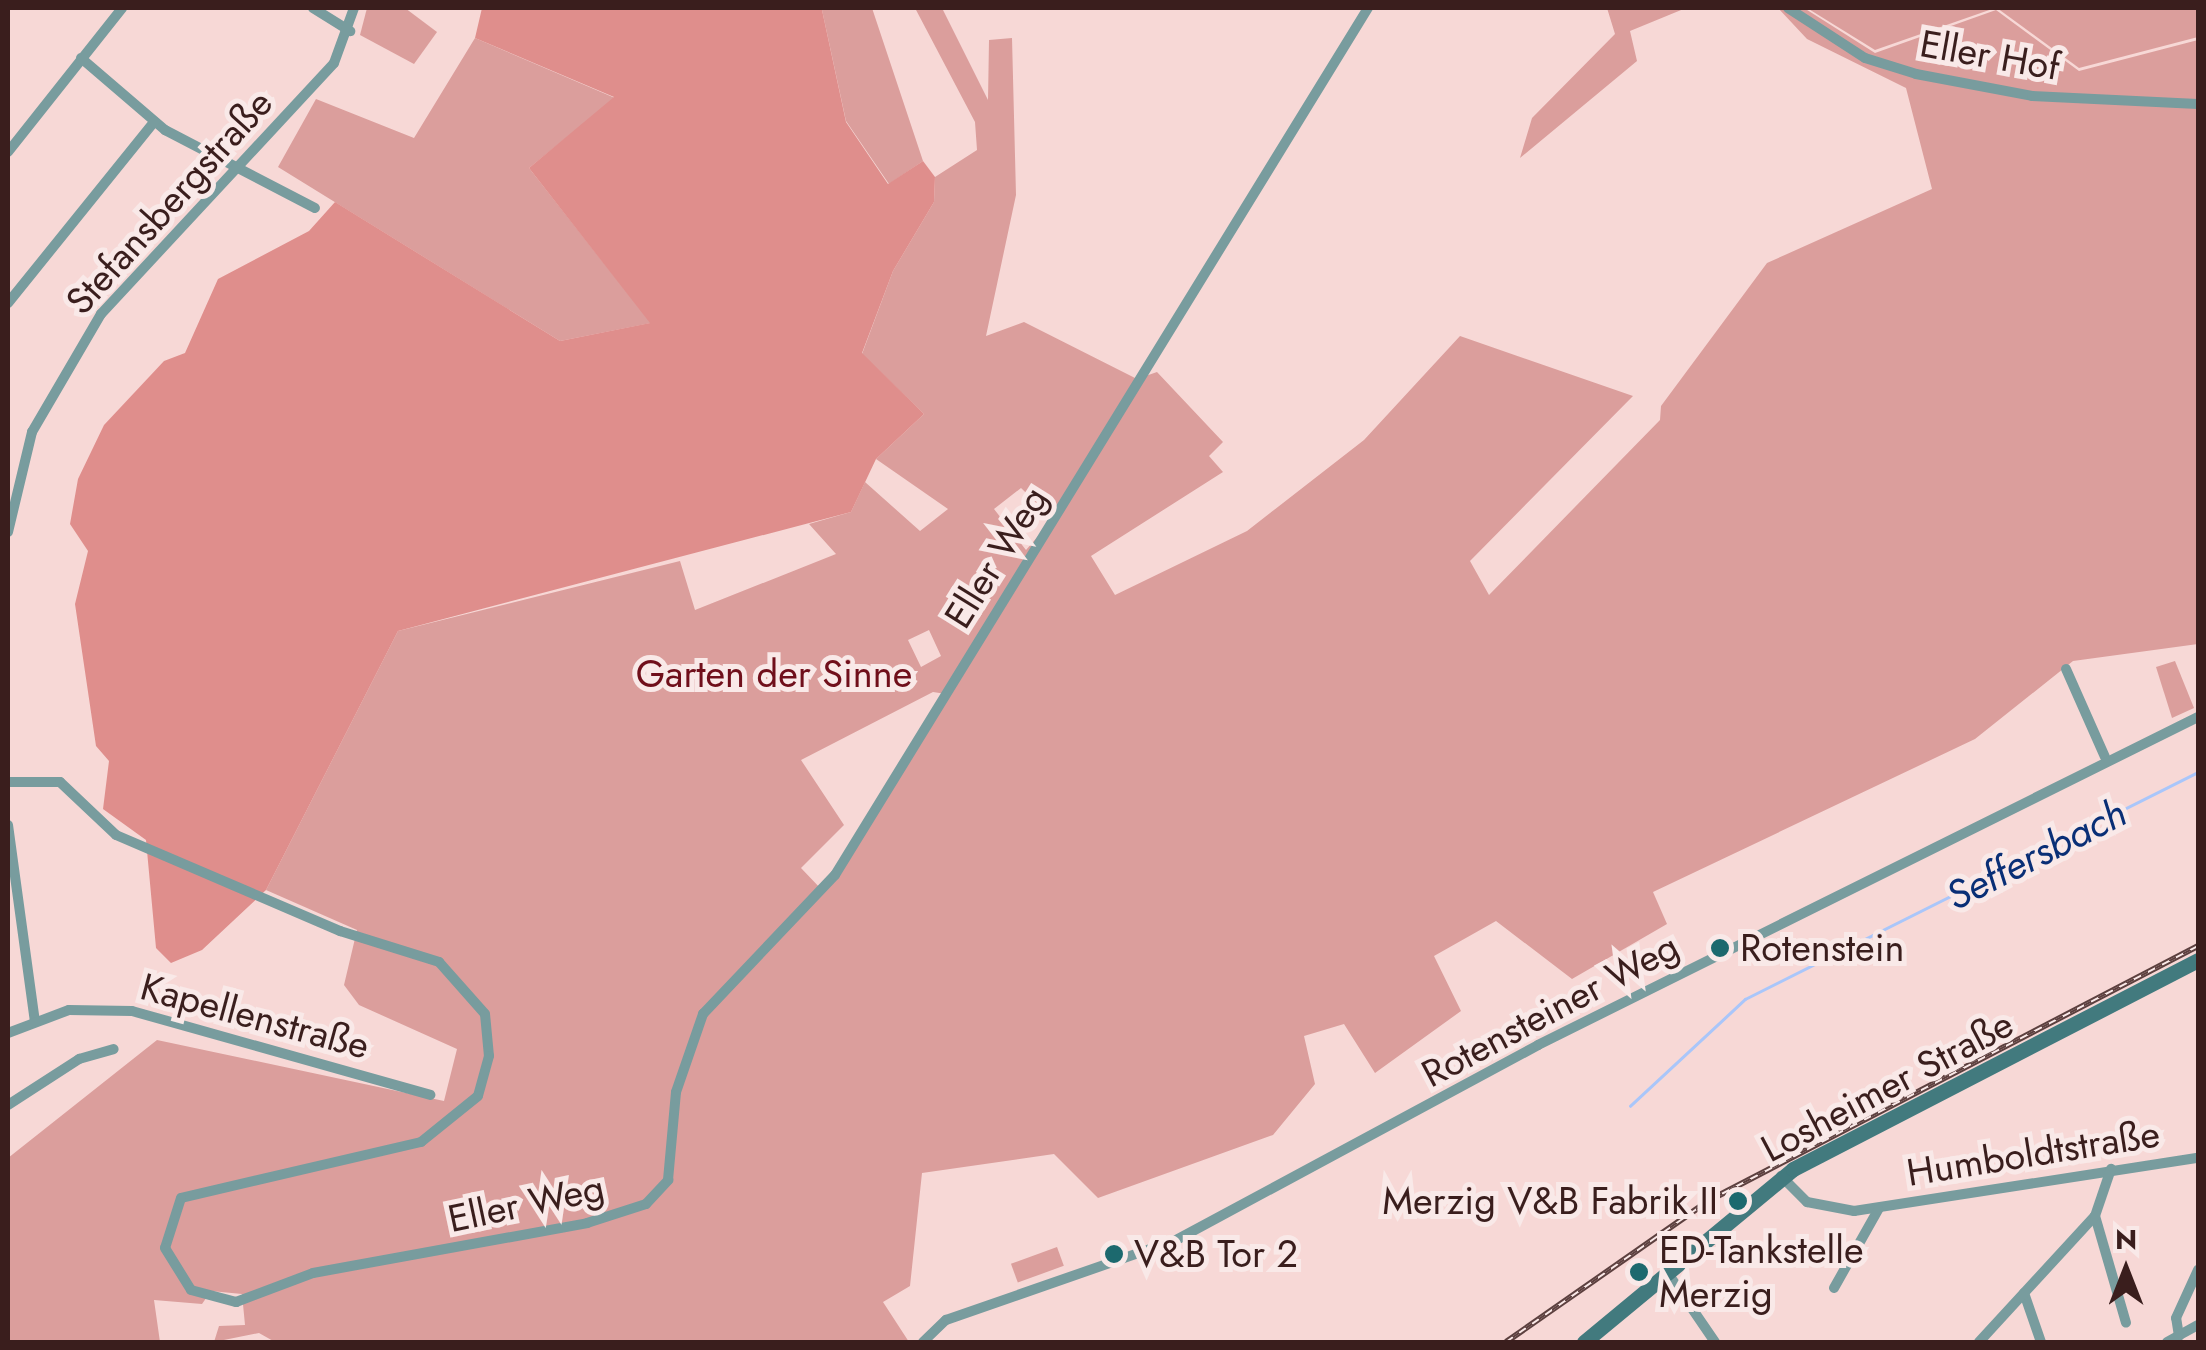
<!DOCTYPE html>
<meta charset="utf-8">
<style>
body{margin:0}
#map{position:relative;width:2206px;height:1350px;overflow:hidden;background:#f7d8d6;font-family:Jost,sans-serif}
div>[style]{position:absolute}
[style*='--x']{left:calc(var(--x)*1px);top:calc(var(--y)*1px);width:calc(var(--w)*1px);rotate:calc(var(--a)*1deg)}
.green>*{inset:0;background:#db9e9c;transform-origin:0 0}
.forest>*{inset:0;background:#df8e8c}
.stream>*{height:2.5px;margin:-1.25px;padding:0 1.25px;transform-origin:1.25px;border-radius:1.25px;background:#a9c6fa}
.street>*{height:10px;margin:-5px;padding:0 5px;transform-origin:5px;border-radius:5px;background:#789c9e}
.secondary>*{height:15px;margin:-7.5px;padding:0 7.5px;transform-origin:7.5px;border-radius:7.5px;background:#427a7e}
.rail>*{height:6px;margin-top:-3px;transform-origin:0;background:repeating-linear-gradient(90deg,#f9e9e8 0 8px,#5c403f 0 16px);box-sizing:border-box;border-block:2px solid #5c403f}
.dots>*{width:28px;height:28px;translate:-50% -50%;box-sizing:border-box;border:5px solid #f9e9e8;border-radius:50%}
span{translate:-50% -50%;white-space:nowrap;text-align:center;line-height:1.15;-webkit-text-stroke:10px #f9e9e8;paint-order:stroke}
.street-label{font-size:38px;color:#3a1e1d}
.park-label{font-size:38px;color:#700f1b}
.poi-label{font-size:38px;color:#3a1e1d}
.left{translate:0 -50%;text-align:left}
.right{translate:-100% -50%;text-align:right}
.water-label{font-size:40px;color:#092f76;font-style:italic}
.frame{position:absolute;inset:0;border:10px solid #3a1e1d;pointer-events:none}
.north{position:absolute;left:2076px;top:1220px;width:100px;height:100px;-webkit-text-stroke:8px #f9e9e8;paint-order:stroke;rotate:0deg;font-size:28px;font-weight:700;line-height:40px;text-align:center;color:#3a1e1d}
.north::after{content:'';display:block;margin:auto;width:35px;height:45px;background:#3a1e1d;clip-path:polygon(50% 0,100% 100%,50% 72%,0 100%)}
</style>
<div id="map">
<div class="green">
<div style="clip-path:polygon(367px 8px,405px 8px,437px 32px,414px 64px,360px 35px)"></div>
<div style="clip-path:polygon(756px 8px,872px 8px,923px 161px,889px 184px,846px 121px,822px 10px)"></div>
<div style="clip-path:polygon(evenodd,915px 8px,942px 8px,988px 100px,989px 40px,1012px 38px,1016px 195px,986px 336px,1024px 322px,1137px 379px,1157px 372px,1223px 442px,1209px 456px,1223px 472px,1091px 556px,1115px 595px,1247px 531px,1364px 440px,1460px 336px,1633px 396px,1470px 561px,1489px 595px,1660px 420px,1661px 406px,1767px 263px,1932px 189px,1906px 88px,1807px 39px,1778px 8px,1804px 8px,1875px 53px,1996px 10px,2079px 71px,2198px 40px,2198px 644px,2073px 661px,1975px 739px,1653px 892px,1667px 924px,1572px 979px,1496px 921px,1434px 956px,1461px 1011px,1375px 1073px,1344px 1024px,1304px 1036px,1315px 1084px,1273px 1135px,1098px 1198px,1054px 1154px,922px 1173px,910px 1286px,883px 1302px,909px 1342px,275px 1342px,259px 1333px,214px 1342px,219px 1326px,245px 1325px,242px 1294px,211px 1291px,202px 1304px,154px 1300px,160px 1342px,8px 1342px,8px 1158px,157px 1040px,444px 1101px,457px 1049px,359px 1005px,344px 985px,357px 930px,266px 890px,398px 631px,680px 561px,695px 610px,836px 554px,809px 524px,851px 512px,865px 482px,920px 531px,948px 509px,876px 459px,924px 414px,862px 354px,893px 271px,934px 202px,935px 177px,977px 150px,975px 122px,915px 8px,1021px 488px,1053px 519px,1026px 550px,994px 509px,1021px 488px,915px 8px,929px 630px,941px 656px,921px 667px,908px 640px,929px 630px,915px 8px,933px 692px,946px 694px,822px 890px,801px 868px,844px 825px,801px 760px,933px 692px)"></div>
<div style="clip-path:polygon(1607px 8px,1686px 8px,1630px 31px,1637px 61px,1520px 158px,1532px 118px,1615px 34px)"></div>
<div style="clip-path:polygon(1807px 8px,1995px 8px,1875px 50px)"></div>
<div style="clip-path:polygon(1997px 8px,2198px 8px,2198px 37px,2079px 68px)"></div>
<div style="clip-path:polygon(475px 38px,615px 98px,529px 168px,651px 323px,560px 341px,278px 167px,316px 99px,414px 138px)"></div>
<div style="clip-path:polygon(2175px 661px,2194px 708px,2172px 718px,2156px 667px)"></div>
<div style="left:1057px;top:1247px;width:20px;height:49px;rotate:70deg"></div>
</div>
<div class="forest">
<div style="clip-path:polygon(482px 8px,822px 10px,846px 122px,888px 184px,923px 161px,935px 177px,934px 202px,893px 271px,862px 353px,924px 414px,876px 459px,851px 512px,398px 631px,266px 890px,202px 950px,171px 963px,156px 948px,146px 840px,103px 809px,109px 761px,96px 746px,75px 604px,88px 551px,70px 524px,78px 479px,104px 425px,164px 361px,185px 353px,218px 279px,309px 231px,335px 202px,560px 341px,650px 323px,529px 168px,614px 97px,475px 38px)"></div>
</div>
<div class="stream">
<div style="--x:1630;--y:1106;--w:157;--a:-42.9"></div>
<div style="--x:1745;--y:999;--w:507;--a:-26.62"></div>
</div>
<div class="street">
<div style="--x:313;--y:8;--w:44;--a:31.9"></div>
<div style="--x:1788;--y:8;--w:92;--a:33"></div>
<div style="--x:1865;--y:58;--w:53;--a:17.4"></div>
<div style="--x:1916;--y:74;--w:118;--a:10.7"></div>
<div style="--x:2032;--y:96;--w:166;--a:2.8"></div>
<div style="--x:81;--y:58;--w:111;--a:40.6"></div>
<div style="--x:165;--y:130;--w:169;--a:27.5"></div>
<div style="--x:8;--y:152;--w:184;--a:-51.6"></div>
<div style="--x:8;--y:303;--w:233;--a:-51.1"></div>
<div style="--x:8;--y:532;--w:103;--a:-76.5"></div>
<div style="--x:32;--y:432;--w:137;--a:-59.7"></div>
<div style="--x:101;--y:314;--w:342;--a:-47.1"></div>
<div style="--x:334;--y:63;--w:59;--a:-70"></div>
<div style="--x:2066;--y:669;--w:96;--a:66.1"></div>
<div style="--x:8;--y:782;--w:52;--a:0"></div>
<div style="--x:60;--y:782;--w:77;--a:43.4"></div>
<div style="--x:116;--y:835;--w:244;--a:23.2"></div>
<div style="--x:340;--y:931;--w:104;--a:17.4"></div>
<div style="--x:439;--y:962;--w:69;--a:48.5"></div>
<div style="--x:485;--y:1014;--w:42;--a:84.6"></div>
<div style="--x:489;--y:1056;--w:41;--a:105.4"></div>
<div style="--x:478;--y:1096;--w:73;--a:141.1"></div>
<div style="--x:421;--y:1142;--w:246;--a:166.9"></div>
<div style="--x:181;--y:1198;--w:52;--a:107.7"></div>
<div style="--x:165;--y:1248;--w:49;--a:58.2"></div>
<div style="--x:191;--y:1290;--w:47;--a:14.9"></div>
<div style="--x:236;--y:1302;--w:82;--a:-20.6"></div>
<div style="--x:313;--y:1273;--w:279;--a:-10.3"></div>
<div style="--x:587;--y:1223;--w:62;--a:-17.9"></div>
<div style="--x:646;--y:1204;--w:33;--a:-47"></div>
<div style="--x:668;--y:1180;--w:88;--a:-84.8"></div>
<div style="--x:676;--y:1092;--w:83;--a:-70.9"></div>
<div style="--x:703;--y:1014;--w:192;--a:-46.5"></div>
<div style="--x:835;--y:875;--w:1018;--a:-58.42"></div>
<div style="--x:8;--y:825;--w:199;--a:82.2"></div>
<div style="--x:8;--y:1033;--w:65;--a:-20.7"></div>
<div style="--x:69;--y:1010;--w:63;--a:0.9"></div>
<div style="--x:132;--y:1011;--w:310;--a:15.7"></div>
<div style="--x:8;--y:1105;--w:85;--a:-32.9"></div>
<div style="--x:79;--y:1059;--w:36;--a:-16"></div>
<div style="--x:1781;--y:1176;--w:37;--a:45"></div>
<div style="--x:1807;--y:1202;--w:48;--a:10.8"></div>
<div style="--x:1854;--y:1211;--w:348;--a:-8.8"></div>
<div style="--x:2095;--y:1216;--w:111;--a:73.8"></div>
<div style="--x:1667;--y:1272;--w:85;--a:55.6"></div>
<div style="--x:1834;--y:1288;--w:90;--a:-60.6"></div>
<div style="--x:2024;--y:1293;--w:52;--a:70.9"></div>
<div style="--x:2179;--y:1336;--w:18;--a:-99"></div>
<div style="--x:2176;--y:1318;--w:53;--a:-65.4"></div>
<div style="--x:923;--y:1342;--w:32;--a:-44"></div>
<div style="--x:946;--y:1320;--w:246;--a:-19.2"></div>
<div style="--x:1178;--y:1239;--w:409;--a:-28.3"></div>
<div style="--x:1538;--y:1045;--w:737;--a:-26.43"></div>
<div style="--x:1979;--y:1342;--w:171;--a:-47.4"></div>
<div style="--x:2095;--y:1216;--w:50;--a:-71.2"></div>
<div style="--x:2167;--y:1342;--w:35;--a:-29"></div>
</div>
<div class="secondary">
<div style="--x:1584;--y:1342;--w:271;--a:-39.6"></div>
<div style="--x:1793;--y:1169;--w:456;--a:-27.3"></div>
</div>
<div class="rail">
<div style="--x:1506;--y:1342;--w:246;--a:-34.9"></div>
<div style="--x:1708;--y:1201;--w:552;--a:-27.49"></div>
</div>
<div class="dots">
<div style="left:1720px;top:948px;background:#1c696e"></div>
<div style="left:1738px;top:1201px;background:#1c696e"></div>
<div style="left:1114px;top:1254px;background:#1c696e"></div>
<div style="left:1639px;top:1272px;background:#1c696e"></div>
</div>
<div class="street-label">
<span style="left:1990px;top:55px;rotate:10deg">Eller Hof</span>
<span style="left:169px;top:202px;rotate:-48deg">Stefansbergstraße</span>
<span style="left:996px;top:557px;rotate:-58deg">Eller Weg</span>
<span style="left:1550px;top:1010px;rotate:-28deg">Rotensteiner Weg</span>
<span style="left:255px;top:1016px;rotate:15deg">Kapellenstraße</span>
<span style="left:1887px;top:1086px;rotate:-28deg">Losheimer Straße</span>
<span style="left:2033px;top:1153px;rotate:-9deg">Humboldtstraße</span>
<span style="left:526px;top:1203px;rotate:-12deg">Eller Weg</span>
</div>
<div class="park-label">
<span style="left:774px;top:674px">Garten der Sinne</span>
</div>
<div class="poi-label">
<span class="left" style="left:1740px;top:948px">Rotenstein</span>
<span class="right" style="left:1718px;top:1201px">Merzig V&amp;B Fabrik II</span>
<span class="left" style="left:1659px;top:1272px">ED-Tankstelle<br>Merzig</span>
<span class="left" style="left:1134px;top:1254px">V&amp;B Tor 2</span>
</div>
<div class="water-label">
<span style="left:2036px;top:854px;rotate:-27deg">Seffersbach</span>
</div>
<div class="frame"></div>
<div class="north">N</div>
</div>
